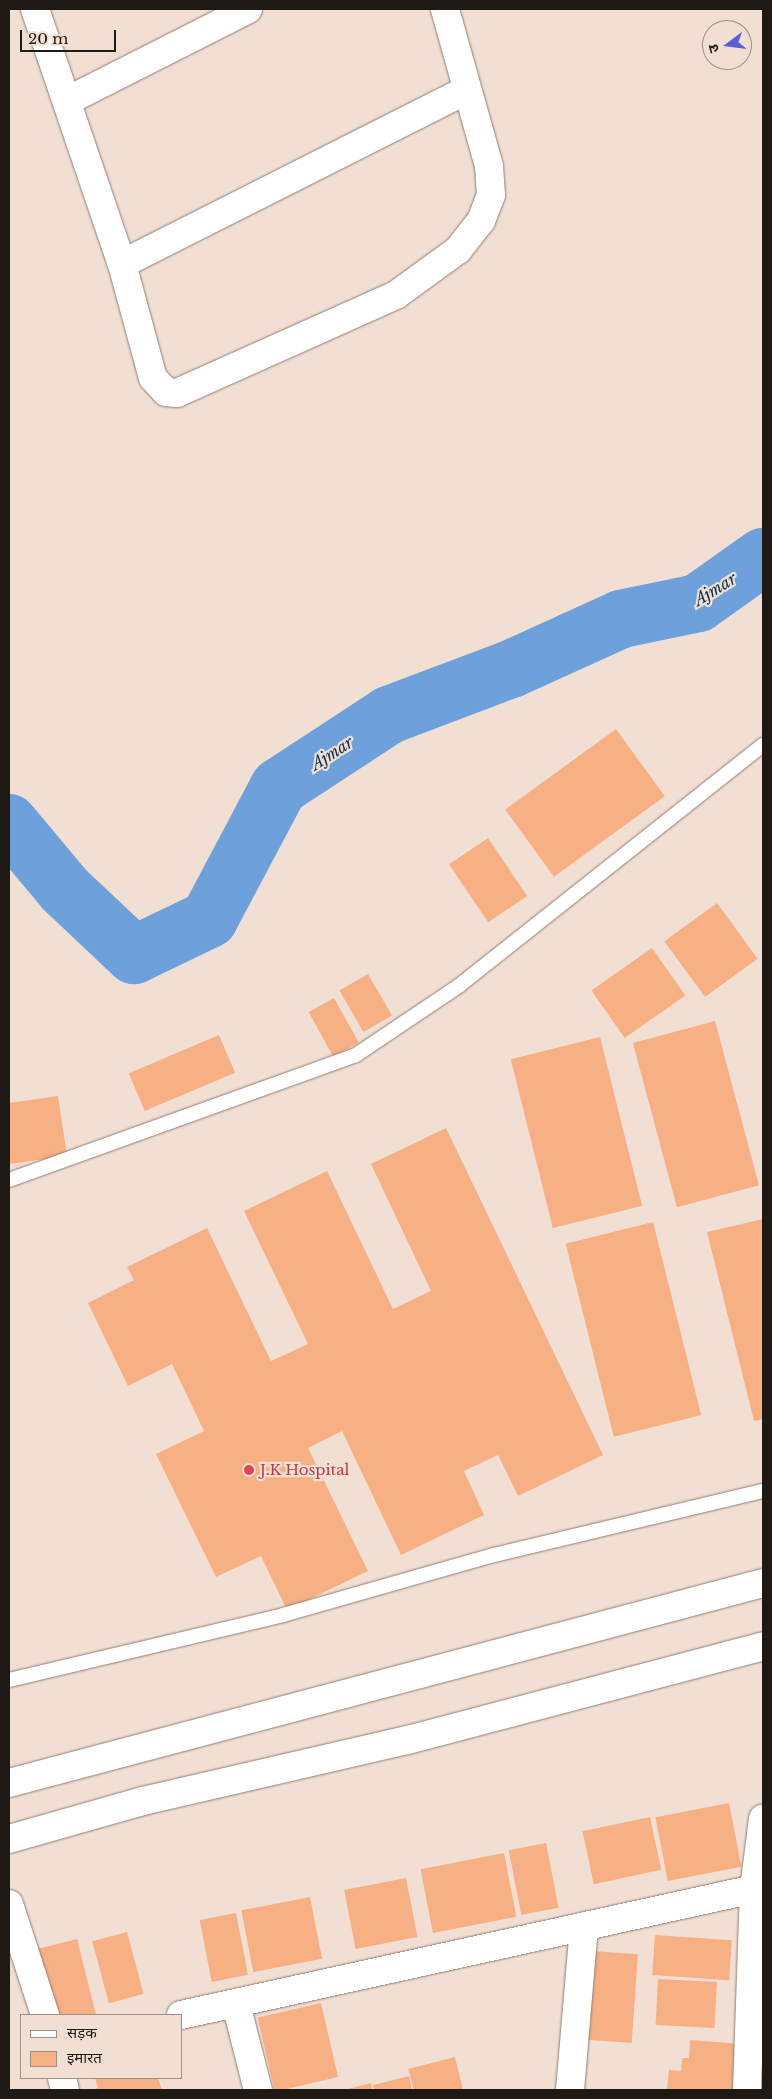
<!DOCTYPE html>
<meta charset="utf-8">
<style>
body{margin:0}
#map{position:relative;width:772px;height:2099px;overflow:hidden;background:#f2dfd4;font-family:"Libre Baskerville","Noto Sans Devanagari",serif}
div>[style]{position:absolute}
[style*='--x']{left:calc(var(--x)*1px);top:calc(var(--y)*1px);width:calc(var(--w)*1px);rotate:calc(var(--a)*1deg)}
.river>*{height:58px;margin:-29px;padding:0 29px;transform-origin:29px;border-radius:29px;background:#6ea1db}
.building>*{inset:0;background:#f7af84;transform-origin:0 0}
.roads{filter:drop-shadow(0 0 1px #8f7e74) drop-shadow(0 0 1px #8f7e74)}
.service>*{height:14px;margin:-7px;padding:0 7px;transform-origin:7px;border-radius:7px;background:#fff}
.minor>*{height:28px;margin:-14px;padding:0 14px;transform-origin:14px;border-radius:14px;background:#fff}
.tertiary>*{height:28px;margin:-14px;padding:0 14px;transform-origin:14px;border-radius:14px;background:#fff}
.dots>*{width:14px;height:14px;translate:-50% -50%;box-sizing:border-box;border:2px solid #f2dfd4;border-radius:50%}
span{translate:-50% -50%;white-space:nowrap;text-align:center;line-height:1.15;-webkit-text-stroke:4.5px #f2dfd4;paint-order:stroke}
.health-label{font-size:15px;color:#be3a42}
.left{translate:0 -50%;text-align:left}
.water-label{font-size:16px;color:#072d52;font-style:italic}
.frame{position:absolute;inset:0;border:10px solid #1f1915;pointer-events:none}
.legend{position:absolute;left:20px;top:2014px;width:162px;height:65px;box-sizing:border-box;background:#f2dfd4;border:1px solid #9e9088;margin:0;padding:6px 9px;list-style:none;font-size:15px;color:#1f1915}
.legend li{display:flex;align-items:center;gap:10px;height:25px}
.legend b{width:25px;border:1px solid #9e9088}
.north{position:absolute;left:702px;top:20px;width:50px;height:50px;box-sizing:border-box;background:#f2dfd4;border:1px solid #9e9088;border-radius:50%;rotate:255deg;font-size:14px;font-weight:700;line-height:20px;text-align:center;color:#1f1915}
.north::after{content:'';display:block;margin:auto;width:18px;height:22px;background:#5b5ed6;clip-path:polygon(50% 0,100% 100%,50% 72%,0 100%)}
.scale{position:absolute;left:20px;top:30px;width:96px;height:22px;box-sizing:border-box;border:2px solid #1f1915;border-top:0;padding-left:6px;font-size:15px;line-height:18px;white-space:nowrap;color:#1f1915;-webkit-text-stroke:4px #f2dfd4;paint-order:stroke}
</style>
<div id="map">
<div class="river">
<div style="--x:9;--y:823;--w:87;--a:50.1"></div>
<div style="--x:65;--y:890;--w:95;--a:43.3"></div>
<div style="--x:134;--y:955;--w:83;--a:-25.6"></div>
<div style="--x:209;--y:919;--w:149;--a:-62.1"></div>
<div style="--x:279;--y:787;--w:131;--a:-33.2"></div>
<div style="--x:389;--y:715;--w:130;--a:-20.7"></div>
<div style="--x:511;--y:669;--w:121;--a:-24.4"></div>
<div style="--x:621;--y:619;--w:79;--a:-11.7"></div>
<div style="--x:698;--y:603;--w:80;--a:-35.3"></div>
</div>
<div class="building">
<div style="left:616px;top:729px;width:83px;height:137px;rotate:54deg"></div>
<div style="left:488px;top:838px;width:70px;height:47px;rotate:56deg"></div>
<div style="left:717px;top:903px;width:69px;height:65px;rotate:54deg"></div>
<div style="left:652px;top:948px;width:58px;height:74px;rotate:55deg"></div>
<div style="left:368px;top:974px;width:48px;height:33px;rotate:60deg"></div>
<div style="left:334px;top:998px;width:51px;height:29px;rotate:61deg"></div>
<div style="left:715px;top:1021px;width:170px;height:85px;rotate:75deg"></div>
<div style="left:219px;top:1035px;width:41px;height:98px;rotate:67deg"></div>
<div style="left:600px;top:1037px;width:174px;height:92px;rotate:76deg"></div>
<div style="clip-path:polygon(58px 1096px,67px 1156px,9px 1164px,9px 1103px)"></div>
<div style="clip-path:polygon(446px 1128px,603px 1455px,518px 1496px,498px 1455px,464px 1471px,484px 1515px,401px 1555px,342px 1431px,308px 1448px,368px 1571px,287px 1610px,261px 1556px,216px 1577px,156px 1454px,204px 1431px,172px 1364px,128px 1386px,88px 1303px,134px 1280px,127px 1267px,207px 1228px,271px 1361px,308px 1344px,244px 1211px,327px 1171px,393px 1309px,431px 1291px,371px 1164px)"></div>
<div style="clip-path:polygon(763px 1219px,763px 1419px,754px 1421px,707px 1232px)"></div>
<div style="left:653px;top:1222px;width:199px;height:90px;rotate:76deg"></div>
<div style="left:729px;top:1803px;width:65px;height:75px;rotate:79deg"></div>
<div style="left:650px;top:1817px;width:54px;height:69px;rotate:78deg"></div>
<div style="left:546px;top:1843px;width:66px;height:38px;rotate:79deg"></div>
<div style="left:504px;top:1853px;width:65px;height:85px;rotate:79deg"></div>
<div style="left:406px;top:1878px;width:60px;height:63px;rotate:79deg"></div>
<div style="left:310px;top:1897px;width:63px;height:70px;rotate:79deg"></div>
<div style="left:236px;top:1913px;width:63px;height:37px;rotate:79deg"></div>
<div style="left:127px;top:1932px;width:64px;height:36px;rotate:75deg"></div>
<div style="left:655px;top:1935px;width:77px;height:40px;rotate:4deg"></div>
<div style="clip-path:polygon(77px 1939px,96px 2015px,49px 2015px,33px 1950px)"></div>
<div style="left:593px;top:1951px;width:45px;height:89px;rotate:4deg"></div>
<div style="left:658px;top:1979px;width:59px;height:46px;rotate:3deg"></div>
<div style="left:321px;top:2003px;width:76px;height:65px;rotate:77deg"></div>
<div style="clip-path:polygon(690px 2040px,741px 2044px,737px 2090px,667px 2090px,669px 2070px,681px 2071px,682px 2058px,689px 2058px)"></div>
<div style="clip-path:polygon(455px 2057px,463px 2090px,414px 2090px,408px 2069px)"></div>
<div style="clip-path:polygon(409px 2076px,412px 2090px,374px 2090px,373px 2085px)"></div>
<div style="clip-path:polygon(95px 2078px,158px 2078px,162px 2090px,91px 2090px,98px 2088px)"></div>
<div style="clip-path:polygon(371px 2083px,372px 2090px,344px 2090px)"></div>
</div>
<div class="roads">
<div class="service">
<div style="--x:9;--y:1180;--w:369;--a:-19.8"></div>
<div style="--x:356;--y:1055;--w:125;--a:-33.9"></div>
<div style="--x:460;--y:985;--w:387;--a:-38.4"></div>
<div style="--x:9;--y:1680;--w:282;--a:-13.3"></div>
<div style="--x:283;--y:1615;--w:219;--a:-15.9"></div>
<div style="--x:494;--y:1555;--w:277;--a:-13.4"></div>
</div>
<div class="minor">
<div style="--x:35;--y:9;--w:269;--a:71.2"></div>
<div style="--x:122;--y:264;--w:118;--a:74.8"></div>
<div style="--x:153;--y:378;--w:19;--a:47"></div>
<div style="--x:166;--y:392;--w:11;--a:5"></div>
<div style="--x:177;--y:393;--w:240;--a:-24.1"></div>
<div style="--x:396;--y:295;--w:77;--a:-36"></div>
<div style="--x:458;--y:250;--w:37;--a:-52"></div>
<div style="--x:481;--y:221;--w:28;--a:-69"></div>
<div style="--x:491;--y:195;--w:29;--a:-94"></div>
<div style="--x:489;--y:166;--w:163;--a:-105.7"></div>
<div style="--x:67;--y:101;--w:203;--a:-26.9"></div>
<div style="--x:122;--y:264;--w:386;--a:-26.8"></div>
<div style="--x:754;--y:1889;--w:71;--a:-82.7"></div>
<div style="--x:9;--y:1904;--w:117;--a:72"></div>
<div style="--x:236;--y:2004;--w:89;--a:75.7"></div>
<div style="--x:181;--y:2015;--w:587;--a:-12.4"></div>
<div style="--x:754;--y:1889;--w:201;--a:92"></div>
<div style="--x:62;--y:2078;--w:12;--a:76"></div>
<div style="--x:570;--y:2090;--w:164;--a:-85.1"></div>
</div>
<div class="tertiary">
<div style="--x:9;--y:1783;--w:780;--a:-14.86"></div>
<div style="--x:9;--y:1839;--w:139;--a:-15.8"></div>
<div style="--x:143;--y:1801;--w:272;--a:-13"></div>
<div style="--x:408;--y:1740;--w:367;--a:-14.8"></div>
</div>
</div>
<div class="dots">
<div style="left:249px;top:1470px;background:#e0444e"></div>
</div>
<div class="health-label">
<span class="left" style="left:260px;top:1470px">J.K Hospital</span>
</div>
<div class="water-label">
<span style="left:715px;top:589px;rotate:-32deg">Ajmar</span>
<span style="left:332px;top:753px;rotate:-33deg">Ajmar</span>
</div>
<div class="frame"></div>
<ul class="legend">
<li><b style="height:6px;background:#fff"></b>सड़क</li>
<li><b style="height:14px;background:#f7af84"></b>इमारत</li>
</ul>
<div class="north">उ</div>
<div class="scale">20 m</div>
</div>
